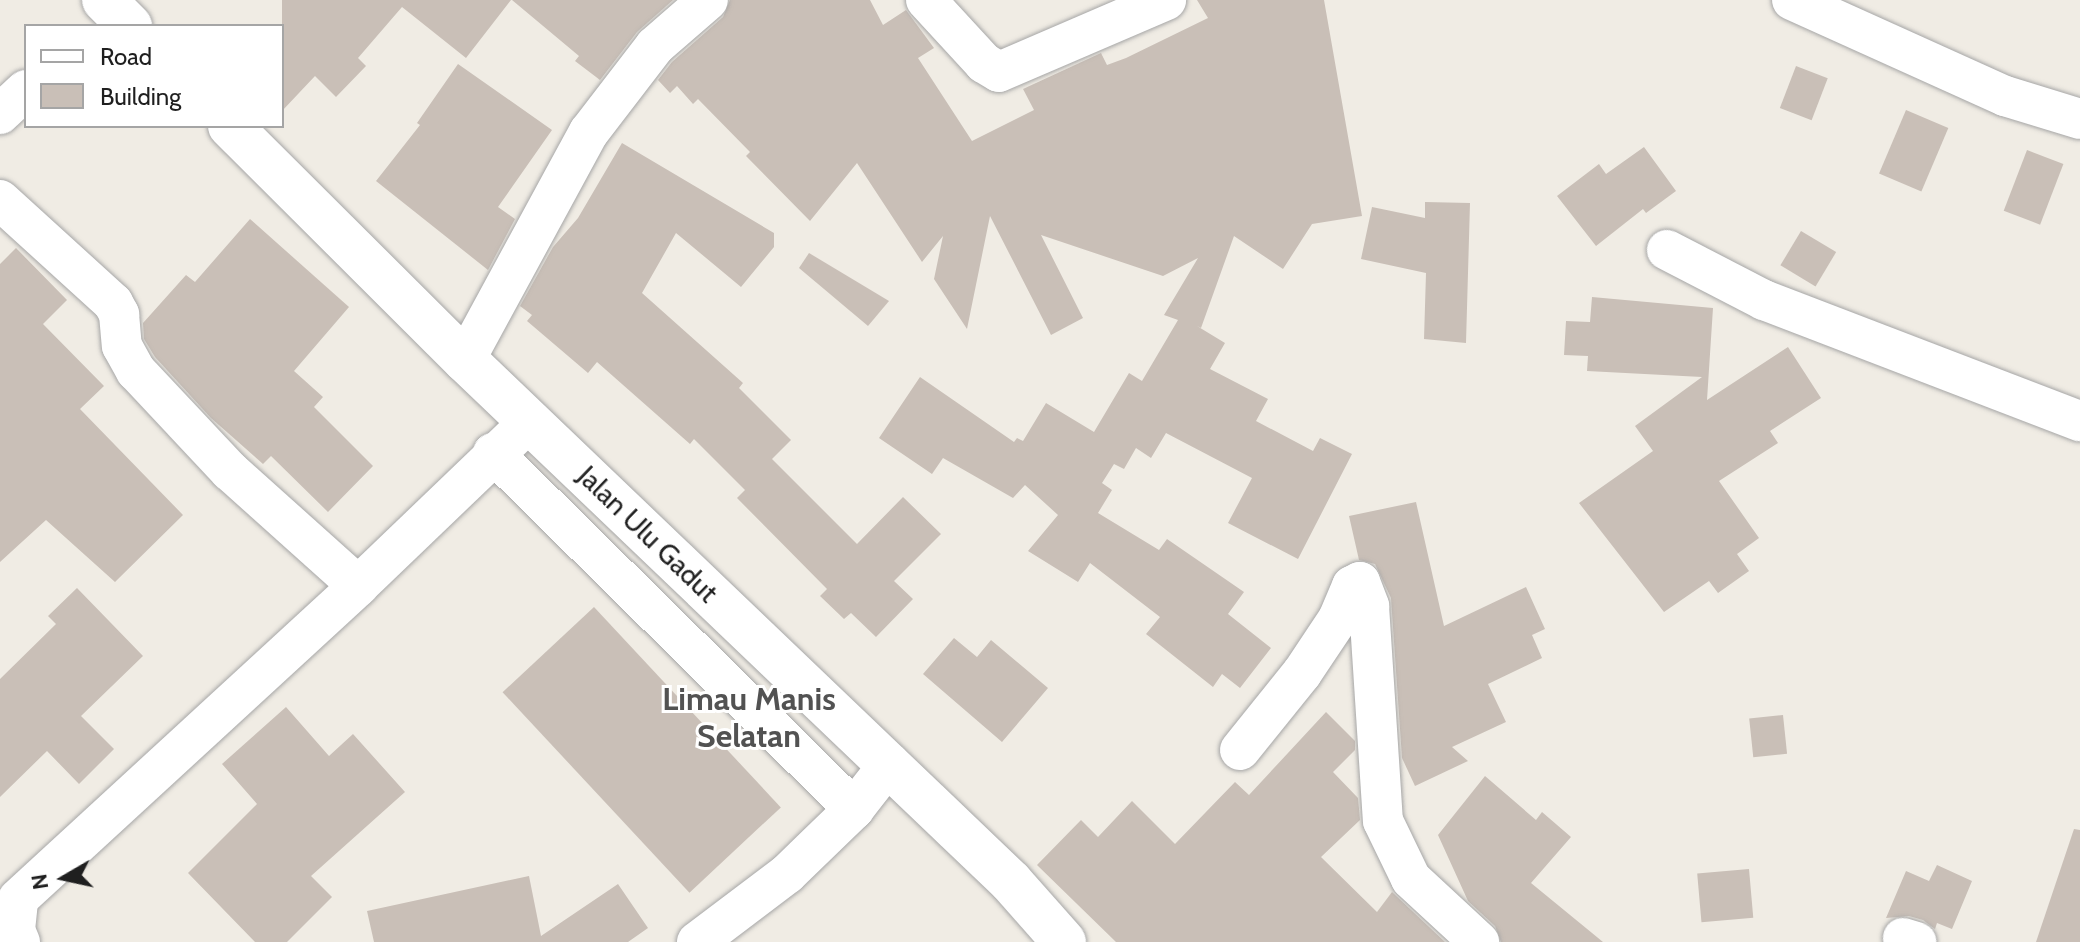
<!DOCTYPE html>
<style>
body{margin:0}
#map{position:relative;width:2080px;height:942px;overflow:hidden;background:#f0ece4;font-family:Cabin,sans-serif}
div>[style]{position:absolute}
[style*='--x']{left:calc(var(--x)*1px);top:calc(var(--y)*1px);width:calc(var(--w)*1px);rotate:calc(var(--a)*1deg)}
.building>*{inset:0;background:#c9bfb7;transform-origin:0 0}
.roads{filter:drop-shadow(0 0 2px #a6a6a6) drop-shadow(0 0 2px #a6a6a6)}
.minor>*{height:40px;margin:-20px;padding:0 20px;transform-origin:20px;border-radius:20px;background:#fff}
.tertiary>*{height:44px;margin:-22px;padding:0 22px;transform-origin:22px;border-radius:22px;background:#fff}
span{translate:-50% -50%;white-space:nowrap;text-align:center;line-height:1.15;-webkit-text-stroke:6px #fff;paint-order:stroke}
.street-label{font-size:28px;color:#1f1f1f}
.quarter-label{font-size:32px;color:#525252;font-weight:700}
.legend{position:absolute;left:24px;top:24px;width:260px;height:104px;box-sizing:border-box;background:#fff;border:2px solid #a5a5a5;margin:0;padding:10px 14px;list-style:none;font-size:24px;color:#1f1f1f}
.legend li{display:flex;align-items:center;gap:16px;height:40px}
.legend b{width:40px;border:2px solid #a5a5a5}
.north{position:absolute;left:24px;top:838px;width:80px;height:80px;-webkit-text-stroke:6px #fff;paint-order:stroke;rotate:261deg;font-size:22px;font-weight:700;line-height:32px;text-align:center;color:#1f1f1f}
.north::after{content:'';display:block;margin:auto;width:28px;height:36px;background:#1f1f1f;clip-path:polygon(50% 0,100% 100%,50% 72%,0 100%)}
</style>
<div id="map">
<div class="building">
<div style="clip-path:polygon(282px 0,511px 0,466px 58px,402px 7px,358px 58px,366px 66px,336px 97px,315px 76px,282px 111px)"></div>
<div style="clip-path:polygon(512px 0,673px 0,637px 32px,600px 80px,575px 61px,579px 56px)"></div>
<div style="clip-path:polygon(730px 0,870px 0,883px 25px,906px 10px,934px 48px,918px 58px,972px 141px,1034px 110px,1023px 89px,1101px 53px,1107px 65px,1126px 58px,1208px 18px,1197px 0,1324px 0,1362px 216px,1312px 224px,1283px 269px,1234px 236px,1201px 328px,1197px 326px,1225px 343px,1210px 369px,1268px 399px,1256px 421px,1313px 451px,1320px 438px,1352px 454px,1298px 559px,1228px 523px,1252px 478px,1166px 433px,1151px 458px,1136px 448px,1124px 469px,1114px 464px,1102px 483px,1112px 490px,1098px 513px,1159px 550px,1167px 539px,1244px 592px,1228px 614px,1271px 648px,1240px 688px,1222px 674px,1213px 687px,1146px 634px,1160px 617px,1090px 563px,1078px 582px,1028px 551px,1058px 515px,1025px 485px,1013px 498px,943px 458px,932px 474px,879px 438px,920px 377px,1014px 442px,1017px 438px,1023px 441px,1046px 403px,1094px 432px,1129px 373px,1142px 381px,1178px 320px,1164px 315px,1198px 258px,1163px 276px,1041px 235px,1083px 318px,1051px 335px,990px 216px,967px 329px,934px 279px,943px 236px,922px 262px,857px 163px,810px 221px,746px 156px,750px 152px,698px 99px,693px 104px,677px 86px,670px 93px,658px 80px,672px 62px,723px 17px)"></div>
<div style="clip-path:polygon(458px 64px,552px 130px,498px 207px,515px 219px,488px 270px,376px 181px,420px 125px,417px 123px)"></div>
<div style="left:1796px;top:66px;width:34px;height:45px;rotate:21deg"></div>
<div style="left:1906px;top:110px;width:46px;height:69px;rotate:23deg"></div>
<div style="clip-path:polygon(622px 143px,774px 233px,774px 247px,741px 287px,676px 233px,642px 293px,743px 383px,739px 388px,791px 440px,772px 459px,857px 544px,903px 497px,941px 534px,894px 581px,913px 599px,876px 637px,851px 613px,844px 619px,820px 596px,827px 589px,737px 498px,745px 490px,694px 439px,690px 444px,597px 362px,588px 373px,527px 321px,532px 315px,520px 306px,553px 247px,578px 218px)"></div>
<div style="clip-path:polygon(1644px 147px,1676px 191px,1646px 213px,1643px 209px,1596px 246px,1557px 196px,1599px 164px,1606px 174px)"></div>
<div style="left:2027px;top:150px;width:39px;height:65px;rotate:21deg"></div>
<div style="clip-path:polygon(1425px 202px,1470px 203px,1466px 343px,1424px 339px,1426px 273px,1361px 259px,1372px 207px,1425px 218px)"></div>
<div style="clip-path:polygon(250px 219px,349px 307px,294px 371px,323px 397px,314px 407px,373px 466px,328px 512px,271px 456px,263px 464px,211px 418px,155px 357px,144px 339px,143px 323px,186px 275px,195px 282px)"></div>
<div style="left:1801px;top:231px;width:41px;height:40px;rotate:31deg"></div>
<div style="clip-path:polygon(16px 248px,67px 300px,43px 324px,104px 386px,80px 409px,183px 515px,115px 582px,46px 520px,0 562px,0 264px)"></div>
<div style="clip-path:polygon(809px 253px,889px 301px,868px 326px,799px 268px)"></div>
<div style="clip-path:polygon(1592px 297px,1713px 308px,1707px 400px,1788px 347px,1821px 398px,1770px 431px,1778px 443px,1719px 481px,1759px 538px,1737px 554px,1749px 571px,1718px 593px,1709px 581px,1664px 612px,1579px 503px,1653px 451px,1635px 426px,1702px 377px,1587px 371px,1588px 356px,1564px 355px,1566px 321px,1590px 322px)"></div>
<div style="clip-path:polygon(1416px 502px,1444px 626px,1526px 587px,1545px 629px,1532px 635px,1542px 658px,1488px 684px,1506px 722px,1452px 747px,1468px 761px,1415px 786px,1402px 758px,1391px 598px,1375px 564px,1359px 560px,1349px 516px)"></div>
<div style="clip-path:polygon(77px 588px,143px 656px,81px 716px,114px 749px,79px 784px,47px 751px,0 797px,0 679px,56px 624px,48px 616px)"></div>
<div style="left:594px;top:607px;width:274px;height:125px;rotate:47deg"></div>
<div style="clip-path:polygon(954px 638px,977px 657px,991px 640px,1048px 688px,1002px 742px,923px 674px)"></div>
<div style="clip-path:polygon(286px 707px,329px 756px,353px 734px,405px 792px,311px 876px,332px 897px,287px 942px,255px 942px,188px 873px,257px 804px,222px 764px)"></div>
<div style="clip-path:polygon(1326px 712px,1355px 741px,1355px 750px,1333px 772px,1358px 798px,1360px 820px,1321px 857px,1377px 912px,1392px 892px,1445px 942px,1116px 942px,1037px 865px,1081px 820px,1098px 837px,1132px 801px,1175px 844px,1235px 782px,1249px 795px)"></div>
<div style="left:1783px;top:715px;width:39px;height:34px;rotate:84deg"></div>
<div style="clip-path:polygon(1485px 776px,1536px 820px,1542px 812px,1571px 837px,1531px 883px,1603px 942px,1501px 942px,1495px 926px,1468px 901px,1438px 835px)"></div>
<div style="clip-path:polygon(2074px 829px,2080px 830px,2080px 942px,2036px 942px)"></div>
<div style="clip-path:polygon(1937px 865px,1972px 881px,1952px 929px,1937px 923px,1935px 929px,1923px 920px,1909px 916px,1886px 918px,1906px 871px,1929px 881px)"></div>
<div style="left:1749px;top:869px;width:49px;height:52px;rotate:85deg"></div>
<div style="clip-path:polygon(529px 876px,541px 936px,618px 884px,648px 928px,628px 942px,374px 942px,367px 911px)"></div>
</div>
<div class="roads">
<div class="minor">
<div style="--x:926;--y:0;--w:86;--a:47.4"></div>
<div style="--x:984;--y:63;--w:17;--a:31"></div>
<div style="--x:999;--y:72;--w:182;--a:-23.3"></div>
<div style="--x:1792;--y:0;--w:234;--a:24.3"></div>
<div style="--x:2005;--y:96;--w:78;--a:17"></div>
<div style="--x:0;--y:114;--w:35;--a:-43"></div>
<div style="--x:0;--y:200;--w:153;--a:42.3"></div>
<div style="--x:113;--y:303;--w:13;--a:61"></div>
<div style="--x:119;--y:314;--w:32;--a:85"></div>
<div style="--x:122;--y:346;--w:29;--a:61"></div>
<div style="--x:136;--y:371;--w:137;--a:46.8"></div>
<div style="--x:230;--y:471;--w:172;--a:41.9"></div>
<div style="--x:1667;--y:250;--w:109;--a:27.3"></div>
<div style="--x:1764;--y:300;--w:338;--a:21"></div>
<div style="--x:465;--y:360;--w:260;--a:-61.5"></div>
<div style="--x:589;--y:132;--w:108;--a:-52.5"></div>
<div style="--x:655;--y:46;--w:70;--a:-41"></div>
<div style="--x:493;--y:453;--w:507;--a:44.6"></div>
<div style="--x:1240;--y:750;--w:99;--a:-51.2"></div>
<div style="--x:1302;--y:673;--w:65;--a:-56.3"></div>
<div style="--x:1338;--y:619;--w:36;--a:-67"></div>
<div style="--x:1352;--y:586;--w:9;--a:-27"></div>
<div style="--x:1360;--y:582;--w:26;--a:69"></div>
<div style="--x:1369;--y:606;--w:215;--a:86.3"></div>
<div style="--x:1383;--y:821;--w:64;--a:64.2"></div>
<div style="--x:1411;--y:879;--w:93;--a:42.8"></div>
<div style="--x:1903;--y:938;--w:14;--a:17"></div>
<div style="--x:20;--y:942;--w:13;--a:-113"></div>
<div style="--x:15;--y:930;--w:31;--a:-84"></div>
<div style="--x:18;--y:899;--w:462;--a:-42.6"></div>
<div style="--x:358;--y:586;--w:238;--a:-43.8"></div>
<div style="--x:697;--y:942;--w:113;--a:-37.1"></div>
<div style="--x:787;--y:874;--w:93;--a:-44.1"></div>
<div style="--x:854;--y:809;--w:58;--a:-52"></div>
</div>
<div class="tertiary">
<div style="--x:104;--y:0;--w:37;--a:45"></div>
<div style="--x:230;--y:126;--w:332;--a:44.9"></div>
<div style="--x:465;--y:360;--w:755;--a:43.71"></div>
<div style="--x:1011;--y:882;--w:80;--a:48.5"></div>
</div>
</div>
<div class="street-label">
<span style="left:648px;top:534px;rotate:44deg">Jalan Ulu Gadut</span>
</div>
<div class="quarter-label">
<span style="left:749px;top:718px">Limau Manis<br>Selatan</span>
</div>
<ul class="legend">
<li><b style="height:10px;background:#fff"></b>Road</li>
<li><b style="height:22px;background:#c9bfb7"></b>Building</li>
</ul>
<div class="north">N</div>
</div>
